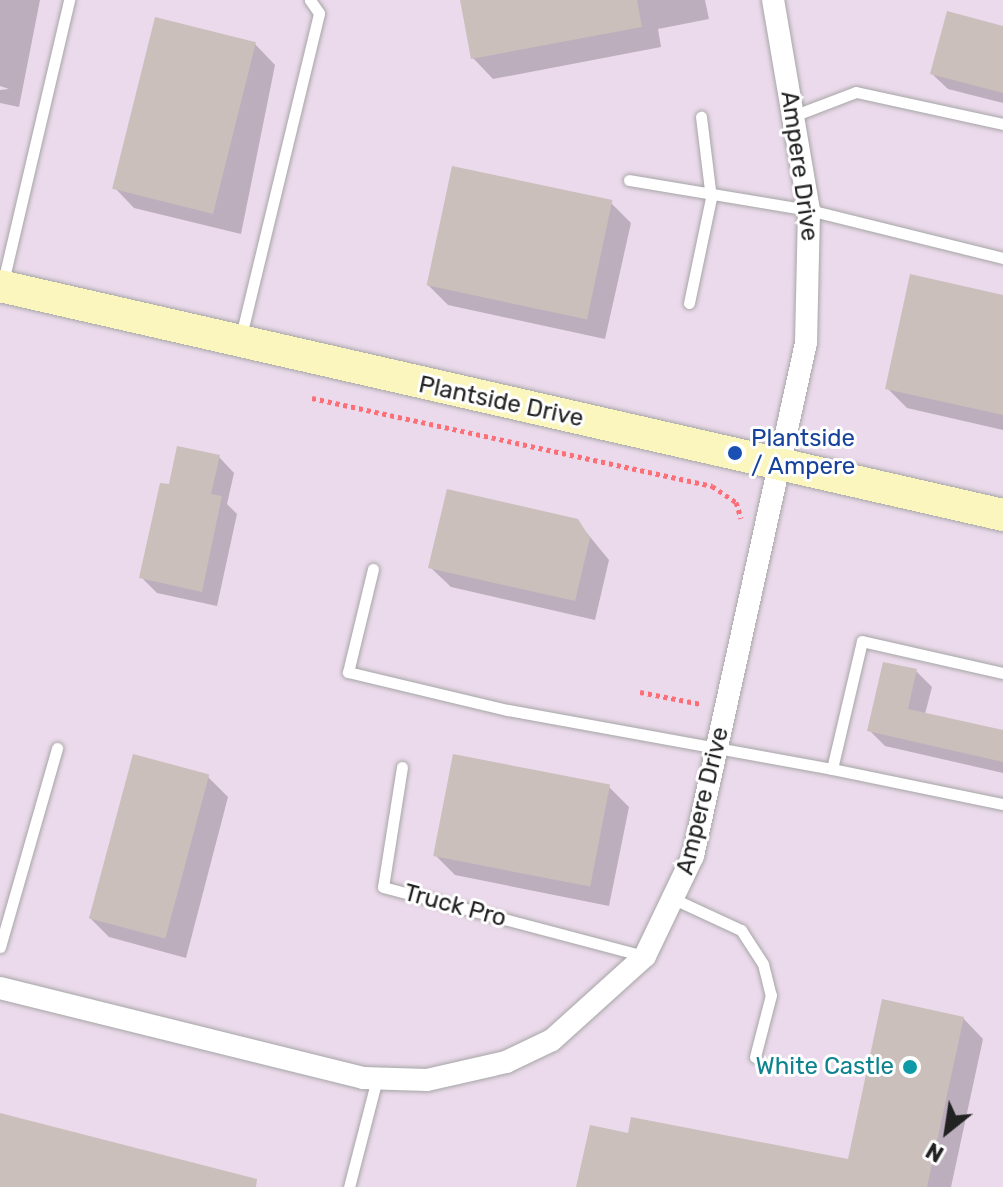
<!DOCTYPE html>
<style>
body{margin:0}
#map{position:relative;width:1003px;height:1187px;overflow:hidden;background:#f2ede9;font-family:Rubik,sans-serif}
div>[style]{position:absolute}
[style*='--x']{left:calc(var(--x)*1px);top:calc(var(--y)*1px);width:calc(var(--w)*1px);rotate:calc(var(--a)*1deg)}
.industrial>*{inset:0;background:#ebdaeb;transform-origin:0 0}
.shadow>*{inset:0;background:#0003}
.building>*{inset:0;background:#cabfbb;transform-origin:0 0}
.path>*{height:5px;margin-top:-2.5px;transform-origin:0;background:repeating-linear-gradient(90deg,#fc6f76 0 4px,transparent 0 8px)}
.roads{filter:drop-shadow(0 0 2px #a6a6a6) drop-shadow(0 0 2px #a6a6a6)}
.lane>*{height:11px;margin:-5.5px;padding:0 5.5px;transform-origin:5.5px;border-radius:5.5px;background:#fff}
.street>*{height:22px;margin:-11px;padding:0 11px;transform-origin:11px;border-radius:11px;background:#fff}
.secondary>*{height:32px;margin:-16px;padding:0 16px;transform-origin:16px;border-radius:16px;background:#fbf5be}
.dots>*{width:22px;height:22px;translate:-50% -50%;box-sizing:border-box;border:4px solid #fff;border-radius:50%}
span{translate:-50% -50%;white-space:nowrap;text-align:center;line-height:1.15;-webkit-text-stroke:6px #fff;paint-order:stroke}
.street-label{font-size:24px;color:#222}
.transit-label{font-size:24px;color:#164399}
.left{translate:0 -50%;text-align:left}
.culture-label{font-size:24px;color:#0d838f}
.right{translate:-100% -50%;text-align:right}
.north{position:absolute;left:907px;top:1091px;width:80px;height:80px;-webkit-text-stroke:6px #fff;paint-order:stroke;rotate:210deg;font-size:22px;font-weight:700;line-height:32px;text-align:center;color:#222}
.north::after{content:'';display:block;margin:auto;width:28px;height:36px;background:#222;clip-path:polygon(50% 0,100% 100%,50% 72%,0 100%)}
</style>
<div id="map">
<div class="industrial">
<div style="left:0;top:0;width:1003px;height:1187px"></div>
</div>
<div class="shadow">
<div style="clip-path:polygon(0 0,40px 0,19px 107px,0 103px,0 90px,9px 89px,0 86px)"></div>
<div style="clip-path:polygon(462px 0,705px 0,709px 19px,658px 29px,661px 47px,493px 79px,473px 58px)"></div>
<div style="clip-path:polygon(1003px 28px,1003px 103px,948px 89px,932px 74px)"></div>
<div style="clip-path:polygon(255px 44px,275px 65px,241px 234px,134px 208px,114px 187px)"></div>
<div style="clip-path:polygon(611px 203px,631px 223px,605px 339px,448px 305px,428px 285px)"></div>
<div style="clip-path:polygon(1003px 297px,1003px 430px,907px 408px,887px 388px)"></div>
<div style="clip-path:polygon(219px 457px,234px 473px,227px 504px,237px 514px,217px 606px,157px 593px,141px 577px,170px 487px)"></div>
<div style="clip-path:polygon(577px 521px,609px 560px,595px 620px,451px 587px,430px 567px)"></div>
<div style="clip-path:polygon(916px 671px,932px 687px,925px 714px,1003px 732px,1003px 773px,885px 746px,869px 730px)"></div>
<div style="clip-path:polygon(208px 777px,228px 797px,186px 958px,109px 937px,89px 917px)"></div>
<div style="clip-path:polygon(609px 787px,629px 807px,609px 906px,455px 875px,435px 855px)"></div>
<div style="clip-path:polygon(963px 1018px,983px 1039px,951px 1187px,578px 1187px,629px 1136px,849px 1161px)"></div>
</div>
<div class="building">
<div style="clip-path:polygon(460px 0,637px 0,642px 27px,471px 59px)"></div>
<div style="clip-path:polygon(947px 11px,1003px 26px,1003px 93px,930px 74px)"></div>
<div style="left:155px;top:17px;width:104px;height:177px;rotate:14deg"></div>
<div style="left:452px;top:166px;width:164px;height:122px;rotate:12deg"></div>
<div style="clip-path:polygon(910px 274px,1003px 295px,1003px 415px,885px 389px)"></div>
<div style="clip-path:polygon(177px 446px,220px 455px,211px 494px,222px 496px,202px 592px,139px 578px,160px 483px,169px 484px)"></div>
<div style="clip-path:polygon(447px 489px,578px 519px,590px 538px,575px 601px,428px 568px)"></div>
<div style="clip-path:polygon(883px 662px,917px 669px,908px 709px,1003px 730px,1003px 762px,867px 731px)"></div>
<div style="left:133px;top:754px;width:79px;height:170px;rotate:15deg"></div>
<div style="left:453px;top:754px;width:160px;height:104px;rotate:11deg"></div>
<div style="clip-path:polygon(882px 999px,964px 1017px,927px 1187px,576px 1187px,590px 1125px,628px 1133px,631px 1117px,848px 1159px)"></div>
<div style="clip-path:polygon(0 1113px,257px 1179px,256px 1187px,0 1187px)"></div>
</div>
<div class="path">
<div style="--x:312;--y:398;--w:410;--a:12.4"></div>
<div style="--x:712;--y:486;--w:29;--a:34"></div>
<div style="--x:736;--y:502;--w:17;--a:73"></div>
<div style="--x:640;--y:692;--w:62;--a:11.1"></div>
</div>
<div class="roads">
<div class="lane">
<div style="--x:793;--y:116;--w:67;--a:-20.9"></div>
<div style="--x:856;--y:92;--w:150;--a:12.3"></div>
<div style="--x:629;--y:180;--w:182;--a:9.5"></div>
<div style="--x:809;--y:210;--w:200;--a:13.9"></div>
<div style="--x:3;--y:282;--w:290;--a:-76.8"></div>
<div style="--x:689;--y:303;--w:107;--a:-78.2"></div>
<div style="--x:711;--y:198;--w:82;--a:-97"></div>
<div style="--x:241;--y:336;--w:332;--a:-76.4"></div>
<div style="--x:319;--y:13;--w:16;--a:-125"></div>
<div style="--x:373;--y:569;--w:106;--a:103.6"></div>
<div style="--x:348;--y:672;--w:164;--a:13.4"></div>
<div style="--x:508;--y:710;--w:329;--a:10.3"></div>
<div style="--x:832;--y:769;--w:131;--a:-76.8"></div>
<div style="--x:862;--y:641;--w:145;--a:12.8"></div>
<div style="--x:402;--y:767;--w:121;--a:99"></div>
<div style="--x:383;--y:887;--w:270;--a:14.8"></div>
<div style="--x:832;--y:769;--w:175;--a:11.6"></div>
<div style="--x:676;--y:900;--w:72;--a:24.8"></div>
<div style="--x:741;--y:930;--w:40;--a:57.1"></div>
<div style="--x:763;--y:964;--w:32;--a:76"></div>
<div style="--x:771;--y:995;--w:64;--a:104.5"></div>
<div style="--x:0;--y:947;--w:207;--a:-74"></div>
<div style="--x:349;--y:1187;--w:112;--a:-75.5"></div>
</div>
<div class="street">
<div style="--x:0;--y:988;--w:374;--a:13.9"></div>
<div style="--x:363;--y:1078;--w:64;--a:1.8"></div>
<div style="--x:427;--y:1080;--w:81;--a:-12.8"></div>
<div style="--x:506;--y:1062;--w:51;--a:-25.6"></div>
<div style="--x:552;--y:1040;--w:125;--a:-42.1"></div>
<div style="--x:645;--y:956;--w:111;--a:-64.4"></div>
<div style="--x:693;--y:856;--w:525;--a:-77.58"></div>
<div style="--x:806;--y:343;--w:133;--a:-88.7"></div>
<div style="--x:809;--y:210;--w:213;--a:-99.7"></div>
</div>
<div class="secondary">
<div style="--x:0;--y:286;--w:1029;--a:12.86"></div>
</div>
</div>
<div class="dots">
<div style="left:735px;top:453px;background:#1a4fb4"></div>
<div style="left:910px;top:1067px;background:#0f9aa8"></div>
</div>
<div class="street-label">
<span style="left:799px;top:166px;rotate:82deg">Ampere Drive</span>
<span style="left:501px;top:402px;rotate:12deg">Plantside Drive</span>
<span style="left:703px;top:801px;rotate:-76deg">Ampere Drive</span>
<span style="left:455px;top:906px;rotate:15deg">Truck Pro</span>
</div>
<div class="transit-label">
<span class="left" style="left:751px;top:453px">Plantside<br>/ Ampere</span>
</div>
<div class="culture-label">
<span class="right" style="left:894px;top:1067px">White Castle</span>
</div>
<div class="north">N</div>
</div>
